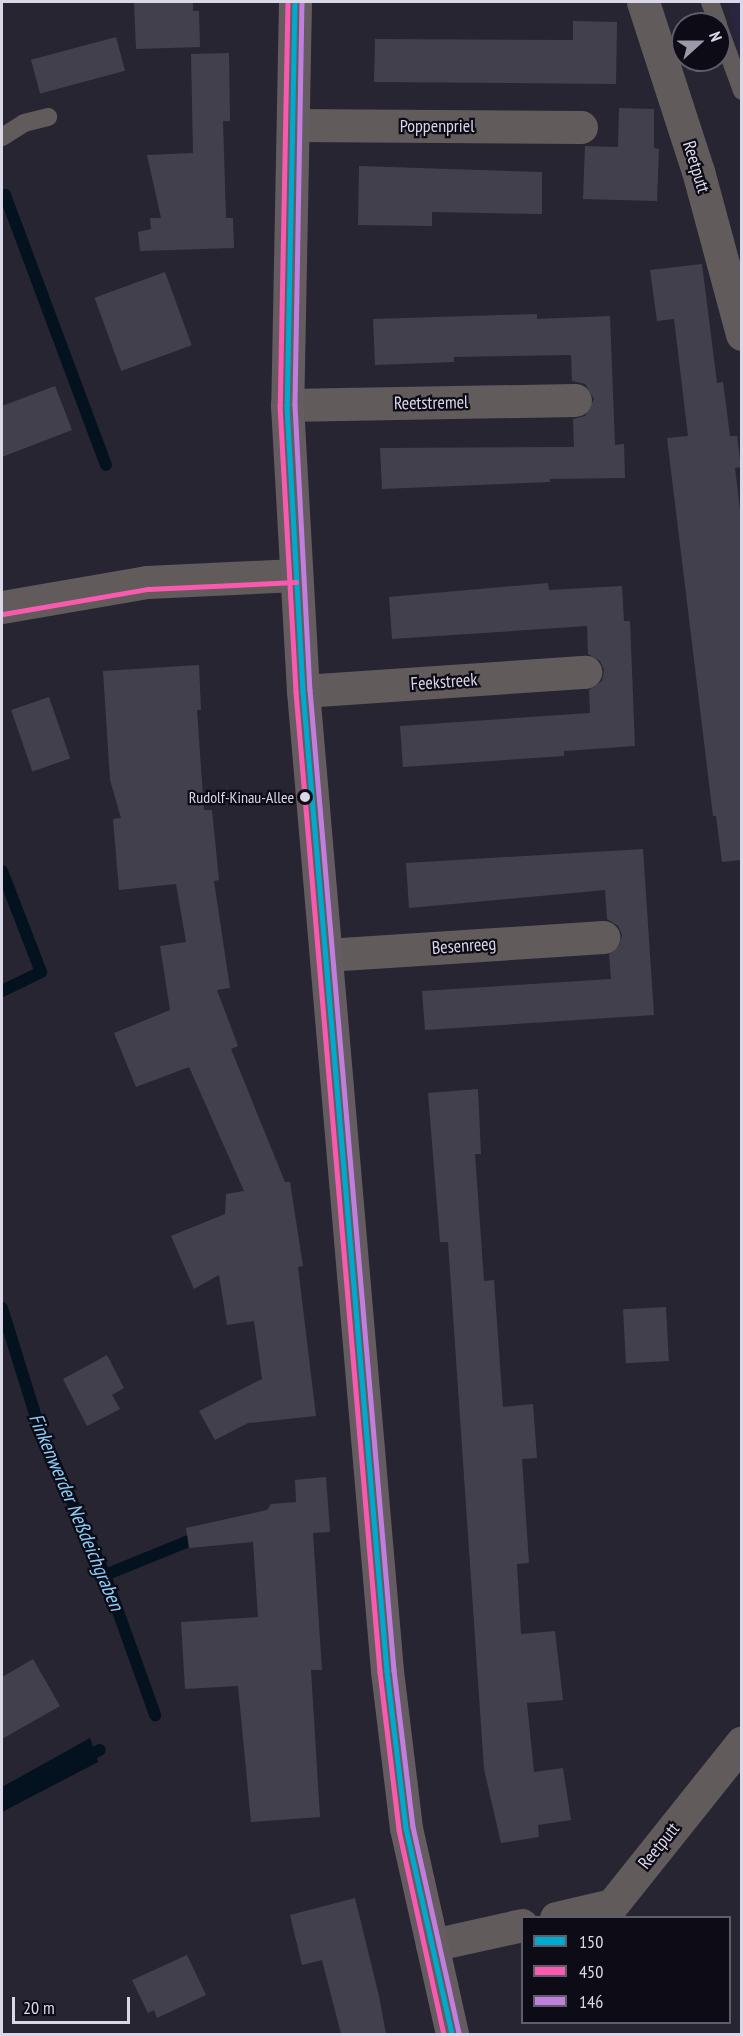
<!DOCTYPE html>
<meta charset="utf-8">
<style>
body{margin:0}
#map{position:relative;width:743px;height:2036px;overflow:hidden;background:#282532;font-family:"PT Sans Narrow",sans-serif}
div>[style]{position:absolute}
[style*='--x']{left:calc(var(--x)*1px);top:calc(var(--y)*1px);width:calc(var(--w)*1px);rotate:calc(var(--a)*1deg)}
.built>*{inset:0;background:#29243f}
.water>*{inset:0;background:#04111e}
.stream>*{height:12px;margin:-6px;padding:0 6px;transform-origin:6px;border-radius:6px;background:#04111e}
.building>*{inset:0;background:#43404d;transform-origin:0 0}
.lane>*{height:18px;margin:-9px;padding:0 9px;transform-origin:9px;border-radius:9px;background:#615b5c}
.street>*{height:33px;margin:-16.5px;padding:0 16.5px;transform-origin:16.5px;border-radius:16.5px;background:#615b5c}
.secondary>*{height:33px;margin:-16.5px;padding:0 16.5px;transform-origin:16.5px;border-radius:16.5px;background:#645c60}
.bus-1>*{height:4.5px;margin:-2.25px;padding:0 2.25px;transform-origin:2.25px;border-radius:2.25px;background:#00a9ce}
.bus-2>*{height:4.5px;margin:-2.25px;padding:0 2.25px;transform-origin:2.25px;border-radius:2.25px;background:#f75aaf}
.bus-3>*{height:4.5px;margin:-2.25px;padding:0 2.25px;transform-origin:2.25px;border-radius:2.25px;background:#c07fdc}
.dots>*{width:16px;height:16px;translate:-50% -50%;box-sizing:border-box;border:3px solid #0d0b15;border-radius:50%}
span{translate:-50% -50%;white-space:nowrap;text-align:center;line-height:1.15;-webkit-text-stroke:4.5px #0d0b15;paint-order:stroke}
.bus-label{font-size:16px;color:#dad8e8}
.right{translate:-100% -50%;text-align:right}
.street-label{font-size:18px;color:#dad8e8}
.water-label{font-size:20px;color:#89cefa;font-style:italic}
.frame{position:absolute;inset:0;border:3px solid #dad8e8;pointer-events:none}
.legend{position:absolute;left:521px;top:1916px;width:210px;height:108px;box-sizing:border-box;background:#0d0b15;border:2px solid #5f5d69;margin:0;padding:8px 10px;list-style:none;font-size:18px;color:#dad8e8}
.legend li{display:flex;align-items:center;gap:12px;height:30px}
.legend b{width:30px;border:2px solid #5f5d69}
.north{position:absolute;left:671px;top:12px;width:60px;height:60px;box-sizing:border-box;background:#0d0b15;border:2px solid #5f5d69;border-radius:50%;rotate:69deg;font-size:16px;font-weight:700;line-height:24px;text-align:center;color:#dad8e8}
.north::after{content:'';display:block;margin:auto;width:21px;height:27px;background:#9c99a8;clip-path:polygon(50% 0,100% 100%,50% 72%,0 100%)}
.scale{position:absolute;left:12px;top:1997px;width:118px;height:27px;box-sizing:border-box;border:3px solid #dad8e8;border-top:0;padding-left:8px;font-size:18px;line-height:21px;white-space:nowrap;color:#dad8e8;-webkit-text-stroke:4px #0d0b15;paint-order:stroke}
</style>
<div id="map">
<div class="built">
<div style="clip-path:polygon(727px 2px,741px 2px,741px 58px)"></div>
</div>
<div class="water">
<div style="clip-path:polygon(90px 1738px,98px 1762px,2px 1812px,2px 1787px)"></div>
</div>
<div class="stream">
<div style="--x:2;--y:195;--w:3;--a:0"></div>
<div style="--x:5;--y:195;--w:288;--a:69.5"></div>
<div style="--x:2;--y:871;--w:108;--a:68.9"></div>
<div style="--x:41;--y:972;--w:43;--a:154"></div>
<div style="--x:2;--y:1308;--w:125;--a:72.7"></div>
<div style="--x:39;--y:1427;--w:162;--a:66"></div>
<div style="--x:105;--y:1575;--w:149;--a:70.3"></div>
<div style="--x:105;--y:1575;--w:104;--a:-22.1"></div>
<div style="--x:80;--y:1760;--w:22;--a:-27"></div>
</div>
<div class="building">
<div style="clip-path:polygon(134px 2px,193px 2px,193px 11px,199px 11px,200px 47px,136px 49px)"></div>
<div style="clip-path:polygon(573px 21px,617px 22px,616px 84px,374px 82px,375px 39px,573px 40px)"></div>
<div style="left:116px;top:37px;width:35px;height:88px;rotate:75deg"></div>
<div style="clip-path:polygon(229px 53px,230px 121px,223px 121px,226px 218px,233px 218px,234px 248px,140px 251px,138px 232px,151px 229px,150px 218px,161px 218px,147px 155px,193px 153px,191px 54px)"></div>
<div style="clip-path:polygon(619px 108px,654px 109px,654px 148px,659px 149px,657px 201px,583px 199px,585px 146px,618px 147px)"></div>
<div style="clip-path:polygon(359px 166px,542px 172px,542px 214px,432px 212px,432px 226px,358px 225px)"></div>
<div style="clip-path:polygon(702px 264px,717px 383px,723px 382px,730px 436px,737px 436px,741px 467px,735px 468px,741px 518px,741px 860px,722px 862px,716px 816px,713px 816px,667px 438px,688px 436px,674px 319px,657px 321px,650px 270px)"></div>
<div style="left:165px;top:272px;width:78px;height:75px;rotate:70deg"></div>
<div style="clip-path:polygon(537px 314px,537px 319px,610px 316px,615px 445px,624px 444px,625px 478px,550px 479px,550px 482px,382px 489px,380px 448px,574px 447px,573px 419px,585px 416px,594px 399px,585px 384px,572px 381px,571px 355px,454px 357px,454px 362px,375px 365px,373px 319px)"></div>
<div style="clip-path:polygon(55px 386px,72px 430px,2px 457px,2px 406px)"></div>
<div style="clip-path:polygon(548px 583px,549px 590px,622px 586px,624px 621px,630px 621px,635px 746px,564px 751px,564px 756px,403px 767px,400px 726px,590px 713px,589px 690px,602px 681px,604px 670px,600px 661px,588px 654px,587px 626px,392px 639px,389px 597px)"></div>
<div style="clip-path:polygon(199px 665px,201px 710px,197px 710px,204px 810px,212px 810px,219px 880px,214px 881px,230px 988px,217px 990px,238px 1046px,231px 1049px,285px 1182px,290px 1182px,303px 1266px,298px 1267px,316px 1416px,248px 1423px,215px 1440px,199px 1411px,262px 1379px,254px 1321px,227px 1325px,219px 1275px,194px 1289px,171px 1236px,225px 1214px,226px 1194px,244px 1191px,189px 1067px,136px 1087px,114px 1033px,170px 1010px,160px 946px,186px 942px,176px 884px,119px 890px,113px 819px,121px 818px,110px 780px,103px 671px)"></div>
<div style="left:49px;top:697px;width:65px;height:40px;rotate:71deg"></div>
<div style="clip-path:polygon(643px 849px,654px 1015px,425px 1030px,422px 991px,611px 979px,609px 954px,619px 946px,622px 935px,618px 926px,607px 919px,605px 890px,409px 908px,406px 863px)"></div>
<div style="clip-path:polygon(478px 1089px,481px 1154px,475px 1154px,484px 1281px,494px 1280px,503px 1407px,533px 1404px,537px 1458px,522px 1459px,529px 1563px,517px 1564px,521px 1634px,555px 1631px,563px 1700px,527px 1703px,534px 1772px,563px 1768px,571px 1820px,538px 1825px,539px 1837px,501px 1843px,484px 1769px,448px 1242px,440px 1242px,428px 1093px)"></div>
<div style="left:666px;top:1307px;width:54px;height:43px;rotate:87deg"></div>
<div style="clip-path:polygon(107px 1355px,124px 1388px,112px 1395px,120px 1409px,87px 1426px,63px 1379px)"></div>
<div style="clip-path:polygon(326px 1477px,330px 1532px,313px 1533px,322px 1670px,311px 1670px,320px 1817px,251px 1822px,238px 1686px,185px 1689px,181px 1622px,258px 1617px,253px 1542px,189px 1548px,186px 1528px,267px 1510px,271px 1504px,296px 1502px,295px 1480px)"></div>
<div style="clip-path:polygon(33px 1659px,60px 1706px,2px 1739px,2px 1677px)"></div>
<div style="clip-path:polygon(355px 1898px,379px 1996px,386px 2034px,341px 2034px,322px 1960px,302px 1965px,290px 1915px)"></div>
<div style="clip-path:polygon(187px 1955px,206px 1995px,157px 2018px,154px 2010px,148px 2013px,132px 1980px)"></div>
</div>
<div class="lane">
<div style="--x:710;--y:2;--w:23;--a:70"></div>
<div style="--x:719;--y:28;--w:67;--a:69.9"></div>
<div style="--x:2;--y:137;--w:26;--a:-32"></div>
<div style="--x:24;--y:123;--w:25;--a:-14"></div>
</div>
<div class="street">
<div style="--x:643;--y:2;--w:178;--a:72"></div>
<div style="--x:698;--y:171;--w:169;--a:74.9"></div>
<div style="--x:294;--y:125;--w:287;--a:0.4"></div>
<div style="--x:287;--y:405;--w:288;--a:-1"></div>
<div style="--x:2;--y:607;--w:147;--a:-9.8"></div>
<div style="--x:147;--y:582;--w:149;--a:-2.7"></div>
<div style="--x:303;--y:691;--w:283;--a:-3.9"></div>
<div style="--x:326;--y:955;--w:278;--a:-3.7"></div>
<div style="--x:556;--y:1918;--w:57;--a:-13.1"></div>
<div style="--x:612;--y:1905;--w:208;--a:-51.4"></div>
<div style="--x:432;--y:1945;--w:92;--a:-12.5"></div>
</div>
<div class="secondary">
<div style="--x:295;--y:2;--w:403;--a:91.1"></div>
<div style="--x:287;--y:405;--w:286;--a:86.8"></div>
<div style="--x:303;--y:691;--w:984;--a:85.1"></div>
<div style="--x:387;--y:1671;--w:158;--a:83.1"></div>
<div style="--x:406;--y:1828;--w:211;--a:77.4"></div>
</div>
<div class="bus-1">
<div style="--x:295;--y:2;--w:403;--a:91.1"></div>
<div style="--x:287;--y:405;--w:286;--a:86.8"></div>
<div style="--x:303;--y:691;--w:984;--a:85.1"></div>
<div style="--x:387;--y:1671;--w:158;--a:83.1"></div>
<div style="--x:406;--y:1828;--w:211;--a:77.4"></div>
</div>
<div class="bus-2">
<div style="--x:288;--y:2;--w:403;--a:91.1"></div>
<div style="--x:280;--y:405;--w:287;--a:86.8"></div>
<div style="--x:296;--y:692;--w:984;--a:85.1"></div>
<div style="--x:380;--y:1672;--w:159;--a:83.1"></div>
<div style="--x:399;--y:1830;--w:209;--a:77.6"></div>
<div style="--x:3;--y:614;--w:147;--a:-9.8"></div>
<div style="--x:148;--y:589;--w:148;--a:-2.7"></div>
</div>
<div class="bus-3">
<div style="--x:302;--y:2;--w:403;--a:91"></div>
<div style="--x:295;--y:405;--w:285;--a:87"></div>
<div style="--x:310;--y:690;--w:984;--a:85.1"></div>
<div style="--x:394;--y:1670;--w:158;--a:83.1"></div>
<div style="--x:413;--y:1827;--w:210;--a:77.4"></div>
</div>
<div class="dots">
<div style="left:305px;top:797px;background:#dad8e8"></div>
</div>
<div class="bus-label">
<span class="right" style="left:294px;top:797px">Rudolf-Kinau-Allee</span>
</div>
<div class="street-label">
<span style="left:437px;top:126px">Poppenpriel</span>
<span style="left:696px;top:167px;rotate:73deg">Reetputt</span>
<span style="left:431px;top:403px;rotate:-1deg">Reetstremel</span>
<span style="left:444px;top:682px;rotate:-4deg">Feekstreek</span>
<span style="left:464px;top:946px;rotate:-4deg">Besenreeg</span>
<span style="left:659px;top:1846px;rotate:-51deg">Reetputt</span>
</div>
<div class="water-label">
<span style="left:76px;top:1512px;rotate:67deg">Finkenwerder Neßdeichgraben</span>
</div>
<div class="frame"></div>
<ul class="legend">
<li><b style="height:8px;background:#00a9ce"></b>150</li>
<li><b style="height:8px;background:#f75aaf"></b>450</li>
<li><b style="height:8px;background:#c07fdc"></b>146</li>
</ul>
<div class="north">N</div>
<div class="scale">20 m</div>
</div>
